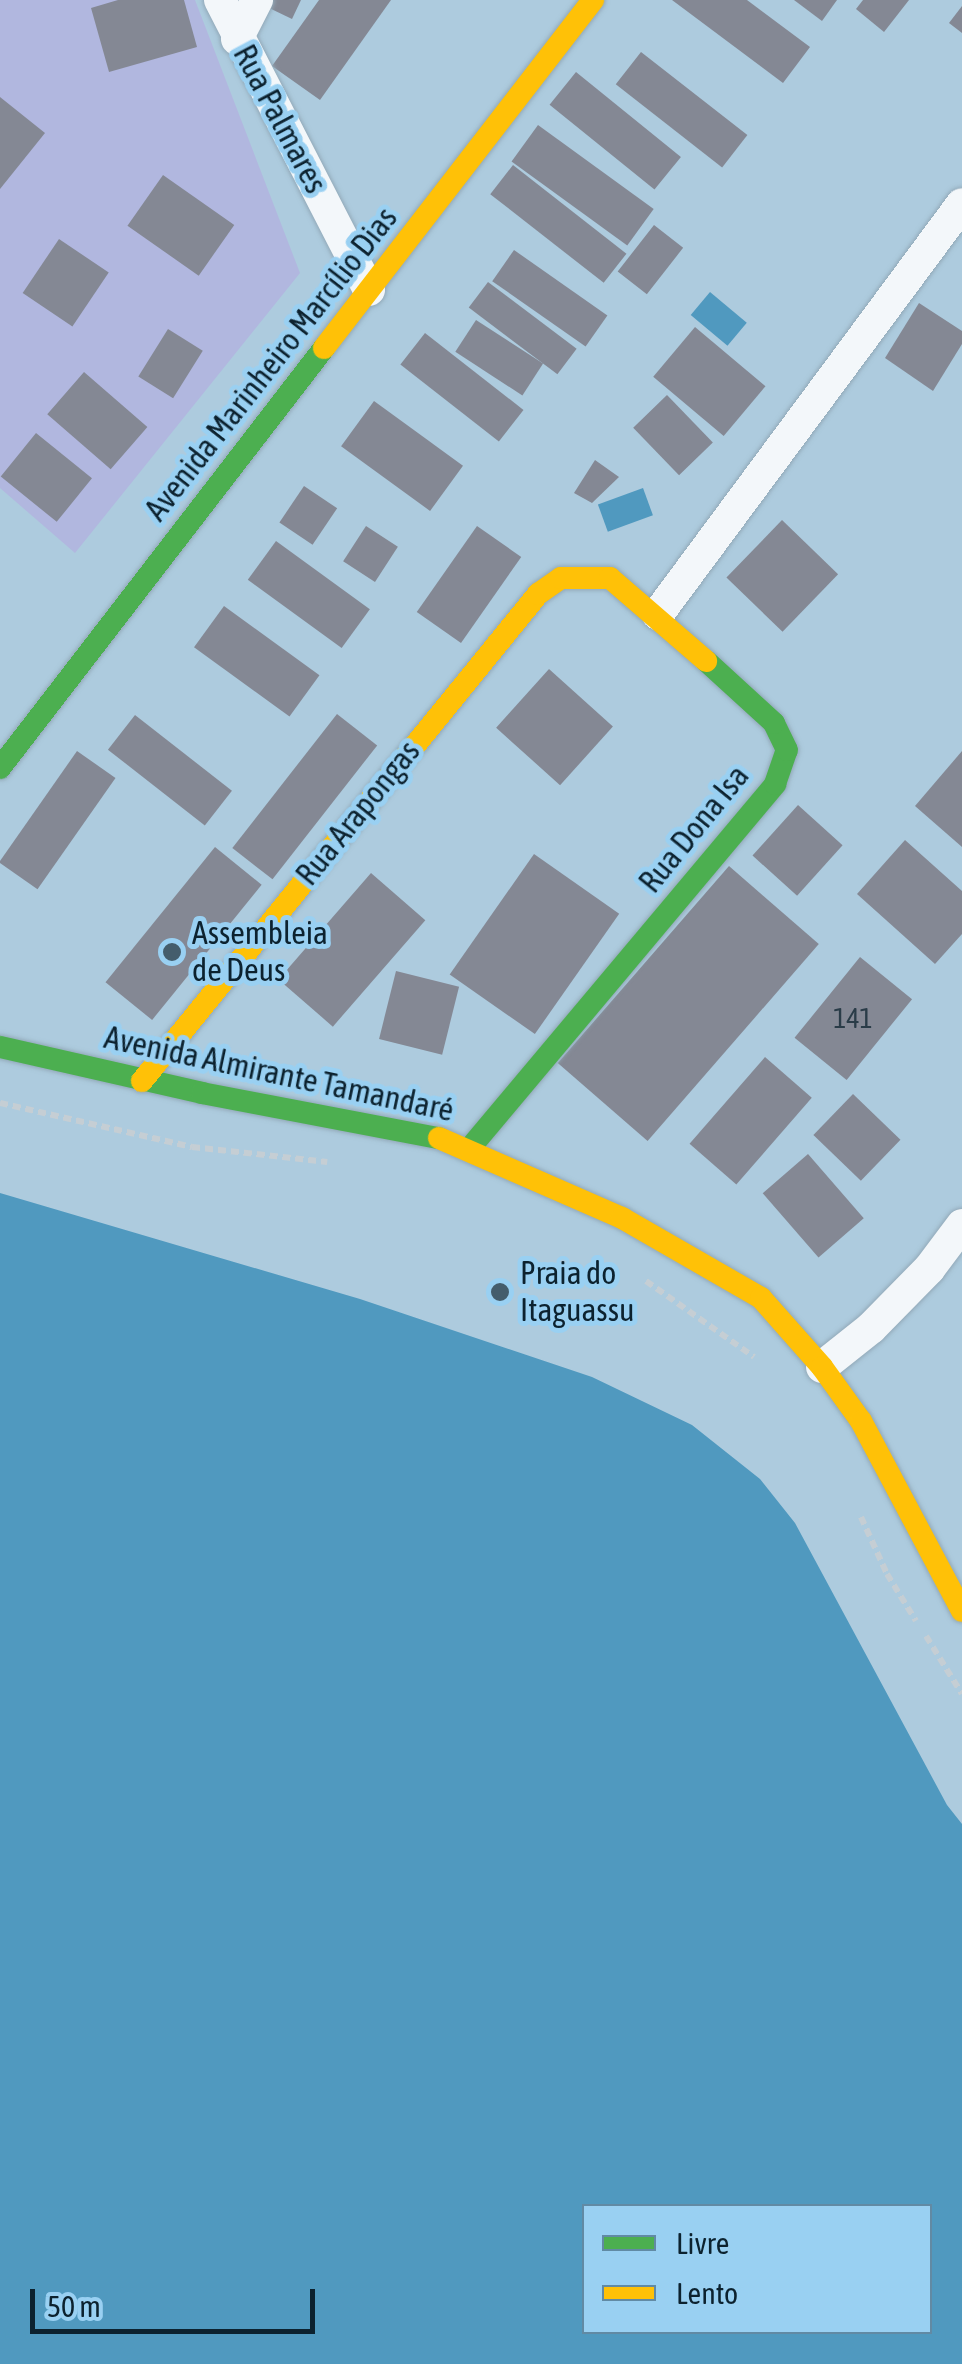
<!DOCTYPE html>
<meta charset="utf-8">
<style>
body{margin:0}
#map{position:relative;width:962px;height:2364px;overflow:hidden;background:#adcbde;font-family:"Asap Condensed",sans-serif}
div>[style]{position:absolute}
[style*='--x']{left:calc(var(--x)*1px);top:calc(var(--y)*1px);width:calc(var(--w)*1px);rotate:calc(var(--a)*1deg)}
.green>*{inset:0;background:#b1b7df}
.water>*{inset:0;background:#5099bf;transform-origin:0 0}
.building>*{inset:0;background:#848894;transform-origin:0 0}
.path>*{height:6px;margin-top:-3px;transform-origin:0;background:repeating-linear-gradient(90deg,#c5ced4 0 8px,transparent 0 13px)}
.roads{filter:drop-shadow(0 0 2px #92a9b8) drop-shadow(0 0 2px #92a9b8)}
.street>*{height:32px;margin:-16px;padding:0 16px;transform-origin:16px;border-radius:16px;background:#f3f7fa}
.fast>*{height:22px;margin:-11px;padding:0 11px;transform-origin:11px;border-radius:11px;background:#4caf50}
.slow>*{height:22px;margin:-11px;padding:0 11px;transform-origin:11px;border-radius:11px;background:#ffc107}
.dots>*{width:28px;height:28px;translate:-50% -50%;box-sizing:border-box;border:5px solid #99d0f2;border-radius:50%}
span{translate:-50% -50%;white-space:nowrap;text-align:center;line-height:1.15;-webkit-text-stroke:10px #99d0f2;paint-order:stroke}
.number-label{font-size:28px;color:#2a3c48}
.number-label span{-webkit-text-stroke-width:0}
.street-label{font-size:32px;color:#0c222f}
.poi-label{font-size:32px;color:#0c222f}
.left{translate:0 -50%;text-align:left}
.legend{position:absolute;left:582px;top:2204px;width:350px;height:130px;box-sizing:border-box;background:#99d0f2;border:2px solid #618aa4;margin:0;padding:12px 18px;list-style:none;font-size:30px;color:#0c222f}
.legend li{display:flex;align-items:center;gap:20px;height:50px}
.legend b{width:50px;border:2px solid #618aa4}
.scale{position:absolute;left:30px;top:2289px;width:285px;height:45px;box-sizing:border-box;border:5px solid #0c222f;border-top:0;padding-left:12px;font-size:30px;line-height:35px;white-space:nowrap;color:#0c222f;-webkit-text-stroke:8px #99d0f2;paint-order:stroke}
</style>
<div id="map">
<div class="green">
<div style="clip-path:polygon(0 0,195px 0,300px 273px,75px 553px,0 488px)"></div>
</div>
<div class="water">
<div style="left:710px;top:292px;width:48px;height:30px;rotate:40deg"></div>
<div style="left:643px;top:488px;width:29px;height:48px;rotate:70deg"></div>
<div style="clip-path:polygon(evenodd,0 1193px,360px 1299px,592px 1377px,692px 1425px,760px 1479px,795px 1523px,947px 1805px,962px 1824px,962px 2364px,0 2364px,0 1193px,584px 2206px,930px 2206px,930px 2332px,584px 2332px,584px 2206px)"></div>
</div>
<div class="building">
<div style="clip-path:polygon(118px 0,184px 0,197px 47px,109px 72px,91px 8px)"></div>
<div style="clip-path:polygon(267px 0,301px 0,292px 19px,265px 6px)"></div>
<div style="clip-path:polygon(319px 0,391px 0,320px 100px,272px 66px)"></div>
<div style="clip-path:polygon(672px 0,747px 0,810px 47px,783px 83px)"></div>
<div style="clip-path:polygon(794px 0,837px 0,822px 21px)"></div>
<div style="clip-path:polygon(863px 0,909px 0,884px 32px,856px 9px)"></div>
<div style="clip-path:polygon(962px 6px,962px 33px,949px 23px)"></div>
<div style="left:641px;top:52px;width:135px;height:41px;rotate:38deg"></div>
<div style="left:576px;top:72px;width:135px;height:42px;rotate:39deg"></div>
<div style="clip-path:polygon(0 97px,45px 133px,0 189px)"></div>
<div style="left:538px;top:125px;width:143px;height:45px;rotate:36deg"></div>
<div style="left:513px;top:165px;width:144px;height:37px;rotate:38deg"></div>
<div style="left:163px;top:175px;width:87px;height:62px;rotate:35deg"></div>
<div style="left:654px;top:225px;width:37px;height:59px;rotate:38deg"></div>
<div style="left:59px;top:239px;width:60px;height:65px;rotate:34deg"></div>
<div style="left:514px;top:250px;width:114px;height:38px;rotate:35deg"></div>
<div style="left:488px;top:282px;width:111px;height:32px;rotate:37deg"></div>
<div style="clip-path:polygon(919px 303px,962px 331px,962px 344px,933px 391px,885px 358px)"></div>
<div style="left:476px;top:320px;width:80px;height:38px;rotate:33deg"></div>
<div style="left:695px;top:327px;width:92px;height:65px;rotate:40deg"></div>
<div style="left:168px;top:329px;width:41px;height:56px;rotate:32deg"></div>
<div style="left:425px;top:333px;width:125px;height:40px;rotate:38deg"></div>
<div style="left:84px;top:372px;width:84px;height:56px;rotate:41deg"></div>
<div style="left:667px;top:395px;width:66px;height:47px;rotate:46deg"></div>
<div style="left:374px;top:401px;width:110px;height:56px;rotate:36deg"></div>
<div style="left:36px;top:433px;width:72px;height:56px;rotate:39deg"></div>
<div style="clip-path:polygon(595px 460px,619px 477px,592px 503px,574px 493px)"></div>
<div style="left:304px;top:486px;width:40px;height:44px;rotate:34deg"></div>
<div style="left:782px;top:520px;width:78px;height:80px;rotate:44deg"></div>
<div style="left:366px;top:526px;width:38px;height:42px;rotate:33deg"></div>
<div style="left:477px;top:526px;width:54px;height:105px;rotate:35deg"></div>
<div style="left:276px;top:541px;width:116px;height:48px;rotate:36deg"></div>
<div style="left:224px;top:606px;width:118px;height:51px;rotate:36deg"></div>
<div style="left:549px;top:669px;width:86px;height:79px;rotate:42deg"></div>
<div style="left:337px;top:714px;width:51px;height:170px;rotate:38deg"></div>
<div style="left:135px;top:715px;width:123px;height:44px;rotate:38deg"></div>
<div style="left:77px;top:751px;width:47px;height:136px;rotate:35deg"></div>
<div style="clip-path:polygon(962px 751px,962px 847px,915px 806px)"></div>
<div style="left:798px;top:805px;width:60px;height:68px;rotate:42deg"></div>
<div style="clip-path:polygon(905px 840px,962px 891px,962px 934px,935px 964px,857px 894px)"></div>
<div style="left:215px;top:847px;width:60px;height:174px;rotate:39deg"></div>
<div style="left:534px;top:854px;width:104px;height:147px;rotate:35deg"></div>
<div style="left:729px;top:866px;width:119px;height:261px;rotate:41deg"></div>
<div style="left:371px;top:873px;width:72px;height:141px;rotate:41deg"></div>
<div style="left:860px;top:957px;width:67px;height:104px;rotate:39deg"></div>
<div style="left:396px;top:971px;width:65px;height:70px;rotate:14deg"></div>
<div style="left:765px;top:1057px;width:62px;height:115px;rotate:41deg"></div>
<div style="left:853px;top:1094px;width:66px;height:57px;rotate:44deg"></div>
<div style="left:808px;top:1154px;width:85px;height:60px;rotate:49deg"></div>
</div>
<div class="path">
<div style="--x:0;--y:1103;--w:197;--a:12.9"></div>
<div style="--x:192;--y:1147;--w:136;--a:6.3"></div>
<div style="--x:646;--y:1281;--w:132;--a:35.1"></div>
<div style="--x:861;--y:1517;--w:63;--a:65.5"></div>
<div style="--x:887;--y:1574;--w:55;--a:58.3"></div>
<div style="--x:926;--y:1636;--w:68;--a:58.2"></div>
</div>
<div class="roads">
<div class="street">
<div style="--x:220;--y:0;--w:326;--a:62.8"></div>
<div style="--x:237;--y:39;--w:44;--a:-62.9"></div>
<div style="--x:658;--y:614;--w:510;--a:-53.44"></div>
<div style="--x:822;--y:1367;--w:63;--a:-38.5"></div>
<div style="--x:871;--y:1328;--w:83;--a:-45.5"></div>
<div style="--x:929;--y:1269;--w:55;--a:-53.1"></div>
</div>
<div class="fast">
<div style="--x:0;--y:768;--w:530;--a:-52.35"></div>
<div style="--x:0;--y:1047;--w:207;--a:12.8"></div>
<div style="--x:202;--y:1093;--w:241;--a:10.8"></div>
<div style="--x:470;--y:1148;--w:475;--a:-50"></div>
<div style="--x:775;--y:784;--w:36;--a:-71"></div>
<div style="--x:787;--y:750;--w:30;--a:-116"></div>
<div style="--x:774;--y:723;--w:92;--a:-137.6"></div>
</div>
<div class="slow">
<div style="--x:324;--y:348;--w:440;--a:-52.3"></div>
<div style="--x:142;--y:1081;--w:628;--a:-50.88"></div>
<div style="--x:538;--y:594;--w:28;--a:-35"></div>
<div style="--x:561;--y:578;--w:49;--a:0"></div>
<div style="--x:610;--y:578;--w:127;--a:40.8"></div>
<div style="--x:439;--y:1138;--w:200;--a:23.6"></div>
<div style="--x:622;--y:1218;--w:160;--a:29.9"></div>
<div style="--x:761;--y:1298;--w:92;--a:48.5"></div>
<div style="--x:822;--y:1367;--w:67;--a:54.2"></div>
<div style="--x:861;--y:1421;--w:215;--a:62"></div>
</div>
</div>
<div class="dots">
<div style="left:172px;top:952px;background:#445d6c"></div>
<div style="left:500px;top:1292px;background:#445d6c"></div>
</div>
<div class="number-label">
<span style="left:853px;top:1018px">141</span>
</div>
<div class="street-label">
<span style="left:280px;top:119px;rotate:62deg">Rua Palmares</span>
<span style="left:271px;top:364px;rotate:-52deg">Avenida Marinheiro Marcílio Dias</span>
<span style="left:358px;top:813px;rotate:-51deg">Rua Arapongas</span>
<span style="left:694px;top:829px;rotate:-51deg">Rua Dona Isa</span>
<span style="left:279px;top:1074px;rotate:12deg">Avenida Almirante Tamandaré</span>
</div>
<div class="poi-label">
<span class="left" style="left:192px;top:952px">Assembleia<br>de Deus</span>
<span class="left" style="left:520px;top:1292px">Praia do<br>Itaguassu</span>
</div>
<ul class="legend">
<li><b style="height:12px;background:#4caf50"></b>Livre</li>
<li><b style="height:12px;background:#ffc107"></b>Lento</li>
</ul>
<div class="scale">50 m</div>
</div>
